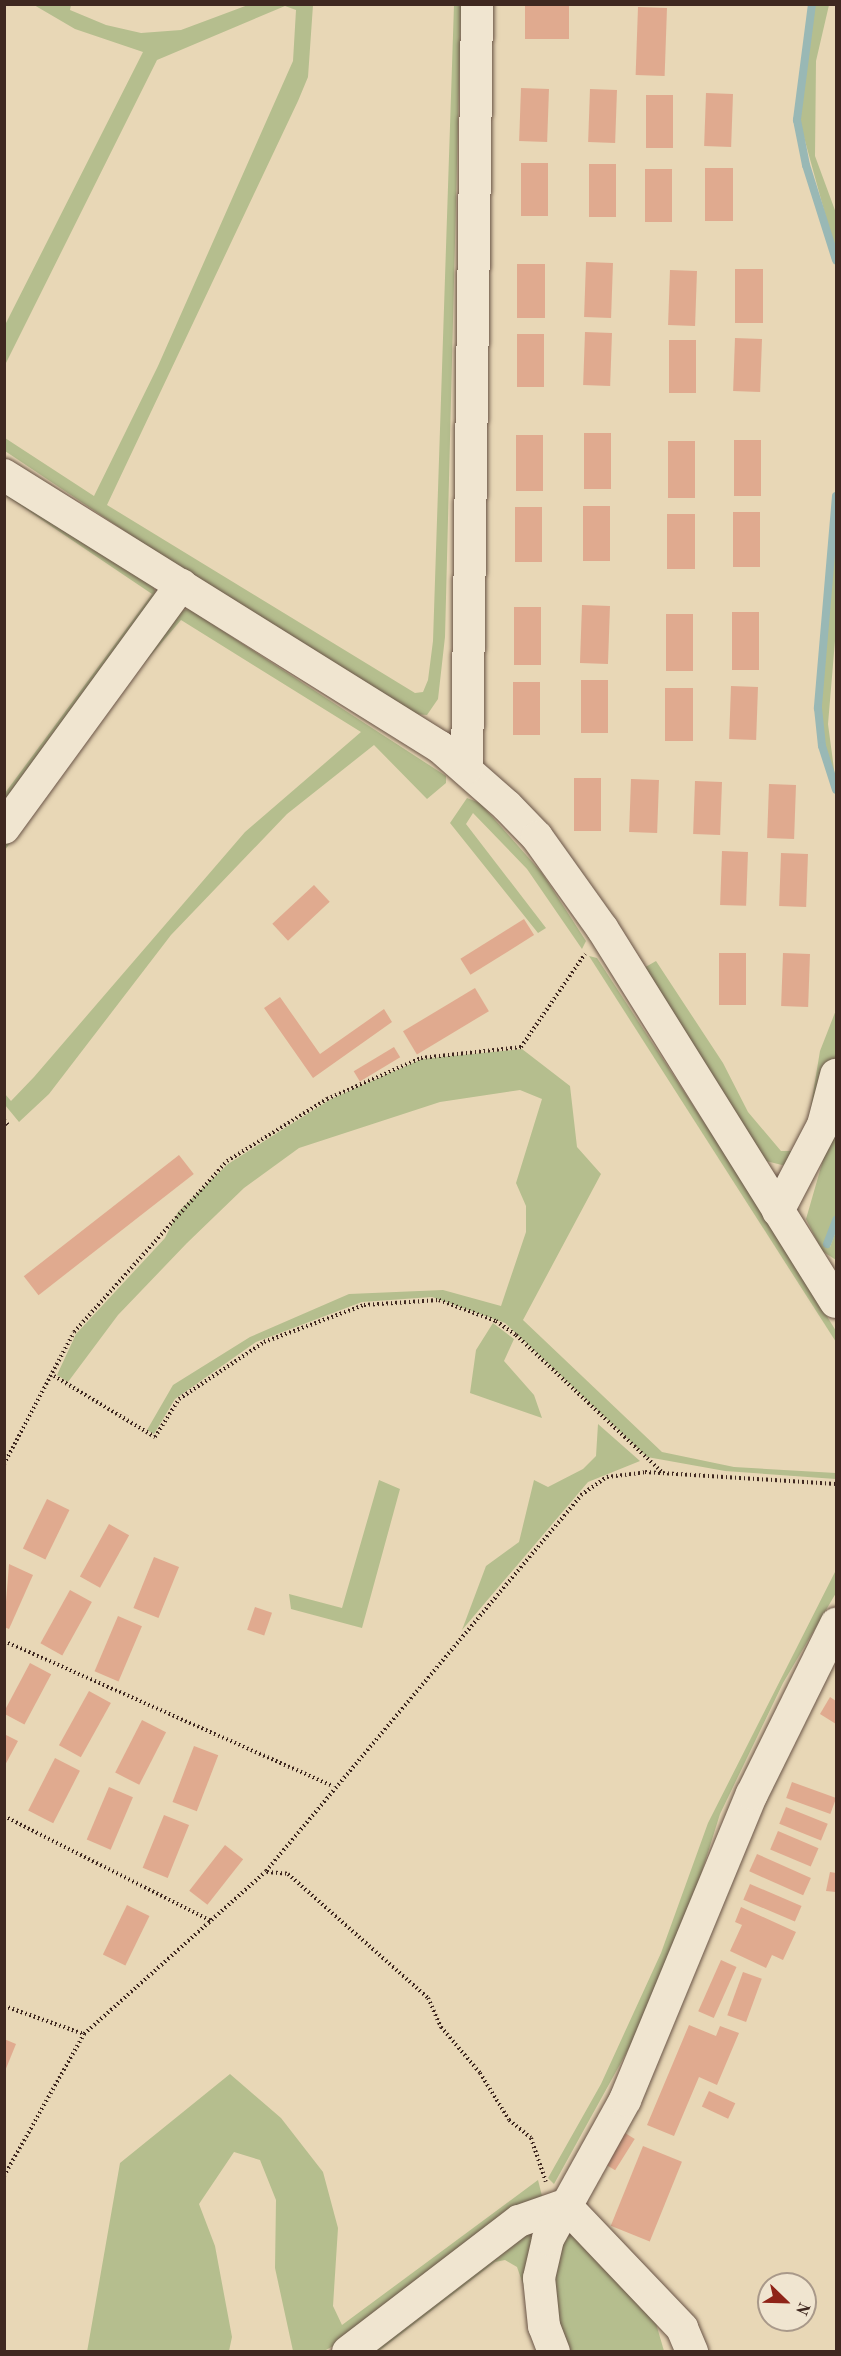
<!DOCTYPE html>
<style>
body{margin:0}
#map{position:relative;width:841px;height:2356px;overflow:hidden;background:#e8d7b6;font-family:"Old Standard TT",serif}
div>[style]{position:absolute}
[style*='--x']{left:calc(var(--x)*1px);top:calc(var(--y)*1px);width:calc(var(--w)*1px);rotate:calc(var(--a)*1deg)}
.green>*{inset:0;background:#b5be8e}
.stream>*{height:8px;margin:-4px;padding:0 4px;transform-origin:4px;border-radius:4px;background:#99b8b5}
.building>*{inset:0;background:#e0aa8f;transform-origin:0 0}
.path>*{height:4px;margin-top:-2px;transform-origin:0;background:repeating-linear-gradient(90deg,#3f2820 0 1.5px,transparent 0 4.5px)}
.roads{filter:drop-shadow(0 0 2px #695446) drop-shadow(0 0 2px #695446)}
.minor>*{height:32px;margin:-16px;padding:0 16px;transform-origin:16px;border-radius:16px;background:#f0e5d0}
span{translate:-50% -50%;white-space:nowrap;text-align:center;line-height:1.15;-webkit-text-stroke:4.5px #f0e5d0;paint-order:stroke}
.frame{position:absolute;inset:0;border:6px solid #3f2820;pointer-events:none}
.north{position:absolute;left:757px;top:2272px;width:60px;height:60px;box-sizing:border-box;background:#f0e5d0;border:2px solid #a9998a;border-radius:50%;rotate:113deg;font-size:16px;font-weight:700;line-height:24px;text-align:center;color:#3f2820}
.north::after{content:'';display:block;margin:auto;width:21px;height:27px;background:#8f2418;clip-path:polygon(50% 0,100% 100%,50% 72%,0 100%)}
</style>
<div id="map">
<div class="green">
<div style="clip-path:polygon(34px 5px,71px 5px,70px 10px,106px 25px,141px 33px,181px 30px,248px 5px,313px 5px,308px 77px,298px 101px,107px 505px,415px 693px,423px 692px,428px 680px,433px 641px,454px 5px,461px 5px,445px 637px,438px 699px,427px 715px,415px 714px,174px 564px,5px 451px,5px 438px,94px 496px,158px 366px,293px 61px,296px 10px,285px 6px,157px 60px,5px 365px,5px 325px,143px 52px,75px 29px)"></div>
<div style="clip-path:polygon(814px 5px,829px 5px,816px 61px,815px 156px,836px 213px,836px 254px,799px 119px)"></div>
<div style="clip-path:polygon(5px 488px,153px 586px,157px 596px,5px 808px,5px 793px,152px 594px,5px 495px)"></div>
<div style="clip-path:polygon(836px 527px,836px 629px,828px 724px,836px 784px,824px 745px,819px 708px)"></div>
<div style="clip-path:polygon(189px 609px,446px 776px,446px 783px,427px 799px,374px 745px,287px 814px,171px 935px,49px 1094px,19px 1122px,5px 1105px,5px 1094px,11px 1101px,34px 1077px,245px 832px,361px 732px,181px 620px,125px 686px,5px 850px,5px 840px,175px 612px)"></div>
<div style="clip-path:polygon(467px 798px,480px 803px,542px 873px,586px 941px,582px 949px,527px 869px,473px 813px,466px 824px,546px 928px,538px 933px,450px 823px)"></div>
<div style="clip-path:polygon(589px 956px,597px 958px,771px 1225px,836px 1331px,836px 1342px)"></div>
<div style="clip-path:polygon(656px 961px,723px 1063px,748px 1112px,781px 1151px,793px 1151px,807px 1129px,820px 1051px,836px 1010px,836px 1053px,825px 1098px,794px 1168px,766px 1161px,642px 969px)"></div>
<div style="clip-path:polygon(522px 1049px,570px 1086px,577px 1147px,601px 1174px,523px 1320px,662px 1452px,734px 1467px,836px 1473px,836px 1479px,725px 1471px,647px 1457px,505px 1323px,432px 1297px,362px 1302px,256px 1342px,175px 1399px,154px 1434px,147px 1430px,173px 1385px,250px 1337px,349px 1294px,443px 1290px,501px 1306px,526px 1232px,526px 1206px,516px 1183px,542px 1099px,520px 1090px,440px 1102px,299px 1148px,244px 1188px,187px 1243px,118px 1315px,68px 1382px,57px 1375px,76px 1334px,165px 1238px,178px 1212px,228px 1164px,331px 1099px,422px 1059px)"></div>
<div style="clip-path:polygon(836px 1115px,836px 1213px,824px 1246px,830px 1247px,836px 1231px,836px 1260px,822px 1251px,806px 1219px)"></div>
<div style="clip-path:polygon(493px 1323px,514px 1339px,504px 1361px,534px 1395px,542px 1418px,470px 1393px,476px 1350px)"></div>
<div style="clip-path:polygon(598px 1424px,640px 1461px,588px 1482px,462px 1630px,486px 1566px,519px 1542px,534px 1480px,548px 1487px,583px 1469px,596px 1456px)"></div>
<div style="clip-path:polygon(379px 1480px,400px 1489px,362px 1628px,291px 1609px,289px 1594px,342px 1608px)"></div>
<div style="clip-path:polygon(836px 1570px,836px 1593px,783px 1683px,720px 1814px,688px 1916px,645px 2019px,554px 2184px,548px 2178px,601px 2084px,661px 1953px,708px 1823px)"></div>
<div style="clip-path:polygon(230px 2074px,281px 2118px,323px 2172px,338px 2228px,333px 2306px,342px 2325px,538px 2180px,543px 2200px,339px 2343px,324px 2351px,293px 2351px,275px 2268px,276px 2200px,260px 2160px,234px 2152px,199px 2204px,215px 2246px,232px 2337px,229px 2351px,87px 2352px,120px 2163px)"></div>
<div style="clip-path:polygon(560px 2224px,648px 2296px,664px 2351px,563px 2351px,549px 2314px)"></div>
<div style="clip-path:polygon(530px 2230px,540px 2233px,525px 2290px,517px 2267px,505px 2260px,495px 2262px,379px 2351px,362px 2352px)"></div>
</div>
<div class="stream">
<div style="--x:812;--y:4;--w:117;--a:97.4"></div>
<div style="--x:797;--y:120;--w:46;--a:78.7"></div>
<div style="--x:806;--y:165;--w:100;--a:72.5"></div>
<div style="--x:836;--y:496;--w:213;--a:94.9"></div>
<div style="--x:818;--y:708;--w:38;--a:84"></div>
<div style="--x:822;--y:746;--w:46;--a:72.3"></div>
<div style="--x:827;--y:1244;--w:26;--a:-69"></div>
</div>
<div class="building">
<div style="left:525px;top:5px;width:44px;height:34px"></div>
<div style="left:638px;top:7px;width:29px;height:68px;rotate:2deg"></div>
<div style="left:521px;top:88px;width:28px;height:53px;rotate:2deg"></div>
<div style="left:590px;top:89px;width:27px;height:53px;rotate:2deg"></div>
<div style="left:706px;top:93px;width:27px;height:53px;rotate:2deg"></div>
<div style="left:646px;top:95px;width:27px;height:53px"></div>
<div style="left:521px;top:163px;width:27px;height:53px"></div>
<div style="left:589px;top:164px;width:27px;height:53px"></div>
<div style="left:705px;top:168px;width:28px;height:53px"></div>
<div style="left:645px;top:169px;width:27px;height:53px"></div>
<div style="left:586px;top:262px;width:27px;height:55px;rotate:2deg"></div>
<div style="left:517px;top:264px;width:28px;height:54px"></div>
<div style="left:735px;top:269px;width:28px;height:54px"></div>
<div style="left:670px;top:270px;width:27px;height:55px;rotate:2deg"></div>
<div style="left:585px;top:332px;width:27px;height:53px;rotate:2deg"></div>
<div style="left:517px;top:334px;width:27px;height:53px"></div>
<div style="left:735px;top:338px;width:27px;height:53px;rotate:2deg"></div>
<div style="left:669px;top:340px;width:27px;height:53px"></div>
<div style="left:584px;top:433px;width:27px;height:56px"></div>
<div style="left:516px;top:435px;width:27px;height:56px"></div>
<div style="left:734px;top:440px;width:27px;height:56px"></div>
<div style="left:668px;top:441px;width:27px;height:57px"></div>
<div style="left:583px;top:506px;width:27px;height:55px"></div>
<div style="left:515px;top:507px;width:27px;height:55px"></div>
<div style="left:733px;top:512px;width:27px;height:55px"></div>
<div style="left:667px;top:514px;width:28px;height:55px"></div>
<div style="left:582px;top:605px;width:28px;height:58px;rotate:2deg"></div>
<div style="left:514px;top:607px;width:27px;height:58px"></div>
<div style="left:732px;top:612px;width:27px;height:58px"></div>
<div style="left:666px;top:614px;width:27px;height:57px"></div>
<div style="left:581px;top:680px;width:27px;height:53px"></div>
<div style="left:513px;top:682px;width:27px;height:53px"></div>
<div style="left:731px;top:686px;width:27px;height:53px;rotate:2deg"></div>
<div style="left:665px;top:688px;width:28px;height:53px"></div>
<div style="left:574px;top:778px;width:27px;height:53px"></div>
<div style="left:631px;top:779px;width:28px;height:53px;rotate:2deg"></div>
<div style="left:695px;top:781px;width:27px;height:53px;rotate:2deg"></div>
<div style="left:769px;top:784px;width:27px;height:54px;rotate:2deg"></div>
<div style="left:722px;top:851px;width:26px;height:54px;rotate:2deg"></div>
<div style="left:781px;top:853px;width:27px;height:53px;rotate:2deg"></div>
<div style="left:314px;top:885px;width:23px;height:57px;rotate:47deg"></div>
<div style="left:524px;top:919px;width:19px;height:75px;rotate:58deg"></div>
<div style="left:719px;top:953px;width:27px;height:52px"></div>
<div style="left:783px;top:953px;width:27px;height:53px;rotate:2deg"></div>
<div style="left:475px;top:988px;width:27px;height:84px;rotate:59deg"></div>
<div style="clip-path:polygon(280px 997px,320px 1054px,384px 1009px,392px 1022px,313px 1078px,264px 1008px)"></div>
<div style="left:394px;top:1047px;width:12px;height:47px;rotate:59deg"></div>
<div style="left:179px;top:1155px;width:24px;height:197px;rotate:52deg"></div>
<div style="left:47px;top:1499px;width:25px;height:55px;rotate:26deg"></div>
<div style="left:109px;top:1524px;width:23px;height:60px;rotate:29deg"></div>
<div style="left:154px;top:1557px;width:27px;height:55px;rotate:22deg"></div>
<div style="clip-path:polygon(9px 1564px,33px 1575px,9px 1629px,4px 1627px)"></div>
<div style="left:70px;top:1590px;width:25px;height:61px;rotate:29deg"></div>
<div style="left:255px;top:1607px;width:18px;height:24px;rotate:19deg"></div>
<div style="left:118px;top:1616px;width:26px;height:60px;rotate:23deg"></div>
<div style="left:30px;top:1663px;width:24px;height:57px;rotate:28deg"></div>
<div style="left:89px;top:1691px;width:25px;height:62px;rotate:29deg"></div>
<div style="clip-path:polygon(830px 1697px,836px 1701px,836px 1724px,820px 1714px)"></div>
<div style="left:142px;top:1720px;width:27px;height:59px;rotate:27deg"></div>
<div style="clip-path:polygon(4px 1734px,18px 1741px,4px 1767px)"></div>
<div style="left:194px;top:1746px;width:26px;height:60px;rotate:21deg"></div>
<div style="left:55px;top:1758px;width:28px;height:59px;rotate:27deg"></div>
<div style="left:792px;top:1782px;width:47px;height:17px;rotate:20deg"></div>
<div style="left:109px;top:1787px;width:26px;height:57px;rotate:23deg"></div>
<div style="left:786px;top:1807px;width:45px;height:18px;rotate:22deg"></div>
<div style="left:164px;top:1815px;width:27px;height:57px;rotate:22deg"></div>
<div style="left:778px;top:1831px;width:44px;height:20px;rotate:23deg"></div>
<div style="left:225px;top:1845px;width:23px;height:58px;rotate:38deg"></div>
<div style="left:757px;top:1854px;width:59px;height:19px;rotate:24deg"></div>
<div style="clip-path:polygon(830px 1872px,836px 1873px,836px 1892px,826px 1891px)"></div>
<div style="left:750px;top:1884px;width:56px;height:17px;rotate:23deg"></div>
<div style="left:127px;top:1905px;width:25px;height:55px;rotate:26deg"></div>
<div style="clip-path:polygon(741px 1907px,796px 1932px,783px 1960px,772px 1955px,766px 1968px,730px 1951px,742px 1925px,735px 1922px)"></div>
<div style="left:721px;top:1960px;width:17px;height:56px;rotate:24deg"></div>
<div style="left:743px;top:1972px;width:20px;height:46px;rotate:20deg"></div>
<div style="clip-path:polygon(689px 2025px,716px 2036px,720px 2026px,739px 2033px,717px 2085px,699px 2077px,674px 2136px,647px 2125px)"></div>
<div style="clip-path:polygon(4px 2039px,16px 2044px,5px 2071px,4px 2071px)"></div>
<div style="left:709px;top:2091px;width:29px;height:17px;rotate:25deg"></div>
<div style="left:622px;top:2131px;width:15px;height:37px;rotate:32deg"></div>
<div style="left:643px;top:2146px;width:42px;height:86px;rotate:22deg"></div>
</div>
<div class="path">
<div style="--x:4;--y:1120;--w:6;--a:51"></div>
<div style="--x:54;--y:1376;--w:118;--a:31.1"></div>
<div style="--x:155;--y:1437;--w:45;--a:-57.7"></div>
<div style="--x:179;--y:1399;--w:102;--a:-33.8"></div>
<div style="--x:264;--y:1342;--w:107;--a:-20.3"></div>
<div style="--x:364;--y:1305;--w:75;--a:-3.8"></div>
<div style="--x:439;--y:1300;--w:61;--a:20.2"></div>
<div style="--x:496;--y:1321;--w:24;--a:35"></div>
<div style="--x:516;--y:1335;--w:200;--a:43.2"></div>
<div style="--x:4;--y:1464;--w:149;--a:-62.1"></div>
<div style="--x:74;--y:1332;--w:229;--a:-48.2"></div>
<div style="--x:227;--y:1161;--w:118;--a:-31.8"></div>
<div style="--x:327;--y:1099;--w:103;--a:-23.6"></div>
<div style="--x:421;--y:1058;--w:101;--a:-6.3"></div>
<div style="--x:521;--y:1047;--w:113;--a:-55.5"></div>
<div style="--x:4;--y:1641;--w:360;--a:23.8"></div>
<div style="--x:4;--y:1816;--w:232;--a:26.9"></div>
<div style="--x:267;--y:1872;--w:21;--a:5"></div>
<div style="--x:288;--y:1874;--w:187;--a:41.5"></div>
<div style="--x:428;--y:1998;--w:32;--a:66"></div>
<div style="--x:441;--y:2027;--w:60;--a:49.7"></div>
<div style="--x:480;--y:2073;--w:55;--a:58.3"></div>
<div style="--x:509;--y:2120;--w:28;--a:39"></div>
<div style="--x:531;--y:2138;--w:46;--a:71.2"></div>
<div style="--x:4;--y:2006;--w:85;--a:19.3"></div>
<div style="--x:4;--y:2176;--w:163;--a:-60.6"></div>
<div style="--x:84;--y:2034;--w:244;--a:-41.8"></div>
<div style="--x:266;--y:1871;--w:491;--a:-50"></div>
<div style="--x:581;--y:1495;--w:32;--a:-35"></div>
<div style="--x:607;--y:1477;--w:38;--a:-7"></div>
<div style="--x:645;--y:1472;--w:191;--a:3.6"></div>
</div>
<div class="roads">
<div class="minor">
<div style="--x:4;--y:475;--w:514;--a:31.96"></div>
<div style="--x:440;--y:747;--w:89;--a:41.4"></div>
<div style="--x:507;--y:806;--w:43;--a:45.9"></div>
<div style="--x:537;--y:837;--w:112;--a:54.5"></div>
<div style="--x:602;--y:928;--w:441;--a:58"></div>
<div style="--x:467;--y:768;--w:764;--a:-89.25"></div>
<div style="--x:4;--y:828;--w:301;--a:-53.9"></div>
<div style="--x:778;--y:1211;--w:97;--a:-62.4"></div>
<div style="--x:823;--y:1125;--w:52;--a:-75.4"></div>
<div style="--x:348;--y:2352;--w:215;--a:-37.5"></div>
<div style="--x:519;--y:2221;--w:49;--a:-19.2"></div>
<div style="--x:565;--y:2205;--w:170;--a:46.4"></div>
<div style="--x:682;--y:2328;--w:26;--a:67"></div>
<div style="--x:554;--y:2352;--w:28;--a:-111"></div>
<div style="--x:544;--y:2326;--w:48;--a:-95.9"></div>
<div style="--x:539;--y:2278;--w:40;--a:-77"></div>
<div style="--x:548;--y:2239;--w:159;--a:-61"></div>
<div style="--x:625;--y:2100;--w:331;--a:-67.5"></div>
<div style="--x:752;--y:1794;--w:190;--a:-63.7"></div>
</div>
</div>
<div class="frame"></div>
<div class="north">N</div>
</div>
